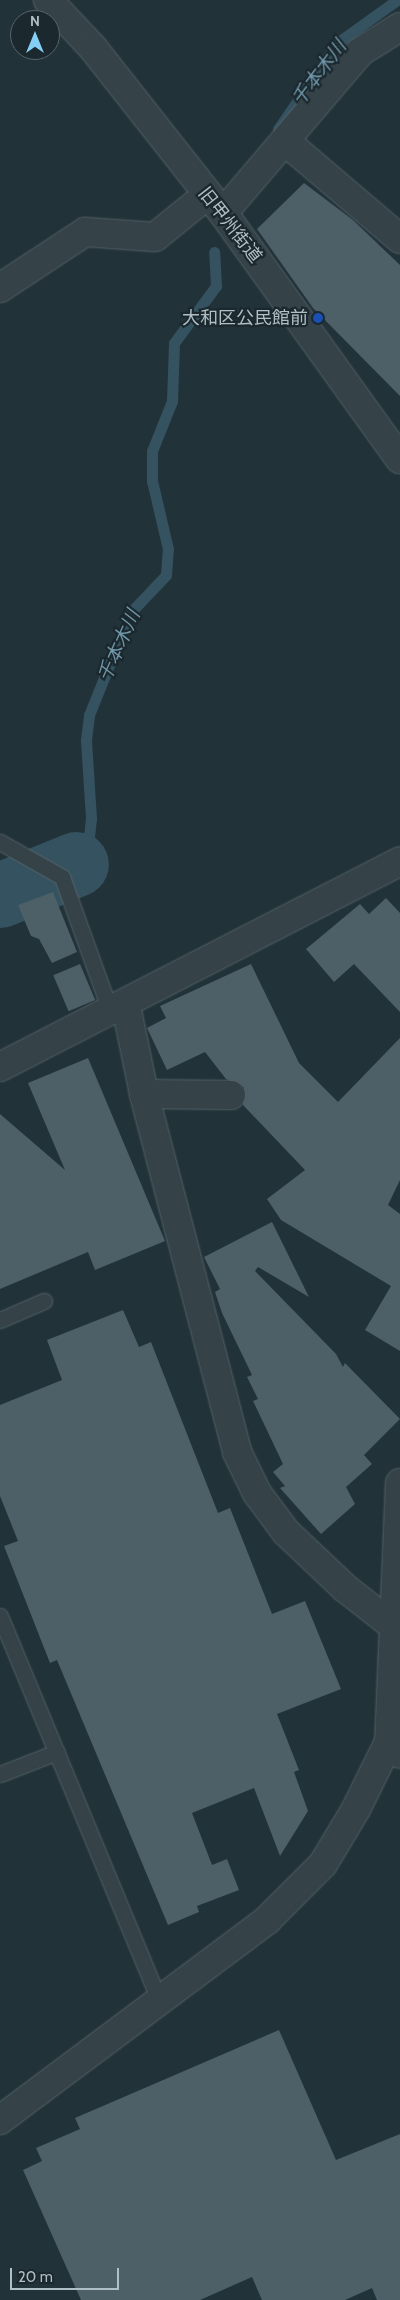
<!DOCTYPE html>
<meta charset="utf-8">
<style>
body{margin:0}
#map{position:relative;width:400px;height:2300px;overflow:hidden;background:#223239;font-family:Cabin,"Noto Sans JP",sans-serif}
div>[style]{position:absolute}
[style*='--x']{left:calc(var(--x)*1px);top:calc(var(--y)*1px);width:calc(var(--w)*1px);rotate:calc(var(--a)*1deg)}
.stream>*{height:11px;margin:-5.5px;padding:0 5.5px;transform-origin:5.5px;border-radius:5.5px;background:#355260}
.river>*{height:65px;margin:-32.5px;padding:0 32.5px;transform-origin:32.5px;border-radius:32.5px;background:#355260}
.building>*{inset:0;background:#4d5f67;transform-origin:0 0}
.roads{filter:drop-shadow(0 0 1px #536167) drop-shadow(0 0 1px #536167)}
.service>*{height:15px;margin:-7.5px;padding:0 7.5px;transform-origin:7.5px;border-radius:7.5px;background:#354349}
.minor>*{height:28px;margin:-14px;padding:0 14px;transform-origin:14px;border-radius:14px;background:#354349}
.tertiary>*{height:28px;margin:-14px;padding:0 14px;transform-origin:14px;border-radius:14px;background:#354349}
.dots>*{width:14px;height:14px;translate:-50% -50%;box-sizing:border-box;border:2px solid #1b282e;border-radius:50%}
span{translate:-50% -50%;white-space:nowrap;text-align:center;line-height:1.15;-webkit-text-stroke:4.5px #1b282e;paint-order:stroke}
.street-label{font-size:18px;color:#b0bec5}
.poi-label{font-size:18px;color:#b0bec5}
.right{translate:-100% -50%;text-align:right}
.water-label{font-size:19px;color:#7097a9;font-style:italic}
.north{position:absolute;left:10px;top:10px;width:50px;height:50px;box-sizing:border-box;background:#1b282e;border:1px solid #57646a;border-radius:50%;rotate:0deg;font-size:14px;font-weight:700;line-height:20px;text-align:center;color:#b0bec5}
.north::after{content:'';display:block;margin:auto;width:18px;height:22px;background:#85cff6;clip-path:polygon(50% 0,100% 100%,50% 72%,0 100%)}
.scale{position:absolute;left:10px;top:2268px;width:109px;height:22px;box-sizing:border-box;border:2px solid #b0bec5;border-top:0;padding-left:6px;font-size:15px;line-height:18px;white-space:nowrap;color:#b0bec5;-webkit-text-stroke:4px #1b282e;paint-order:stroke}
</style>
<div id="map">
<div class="stream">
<div style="--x:278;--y:129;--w:104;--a:-55.5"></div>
<div style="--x:337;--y:43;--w:74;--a:-35.6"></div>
<div style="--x:76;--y:864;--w:30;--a:-64"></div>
<div style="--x:89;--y:837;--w:19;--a:-84"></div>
<div style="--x:91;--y:818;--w:78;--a:-93.7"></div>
<div style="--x:86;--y:740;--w:25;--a:-83"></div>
<div style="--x:89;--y:715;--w:110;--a:-68.1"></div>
<div style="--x:130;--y:613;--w:52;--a:-46.5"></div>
<div style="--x:166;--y:575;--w:26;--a:-86"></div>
<div style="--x:168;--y:549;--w:70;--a:-103.2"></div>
<div style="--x:152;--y:481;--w:30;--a:-90"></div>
<div style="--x:152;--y:451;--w:54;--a:-68.2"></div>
<div style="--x:172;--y:401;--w:58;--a:-88"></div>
<div style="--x:174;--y:343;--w:71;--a:-53.6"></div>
<div style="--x:216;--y:286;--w:34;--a:-93"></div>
</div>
<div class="river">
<div style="--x:0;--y:895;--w:82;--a:-22.2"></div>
</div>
<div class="building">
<div style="clip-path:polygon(304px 183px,353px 220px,400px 265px,400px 396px,313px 308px,257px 229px)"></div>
<div style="clip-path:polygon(53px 892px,77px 952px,52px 963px,39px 939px,31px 936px,18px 905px)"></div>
<div style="clip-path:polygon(386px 898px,400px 913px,400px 1012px,354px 964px,334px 982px,306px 949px,360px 904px,369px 914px)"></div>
<div style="left:80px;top:964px;width:39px;height:29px;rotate:67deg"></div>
<div style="clip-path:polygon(251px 964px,299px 1063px,338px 1102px,400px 1038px,400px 1180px,388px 1205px,400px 1214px,400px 1351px,365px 1330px,391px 1286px,281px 1220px,267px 1199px,305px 1170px,243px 1105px,244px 1087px,226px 1079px,205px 1052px,167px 1070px,147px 1028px,166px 1018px,160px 1006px)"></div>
<div style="clip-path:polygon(88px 1058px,165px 1241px,95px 1270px,88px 1252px,0 1289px,0 1114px,65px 1170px,28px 1083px)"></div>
<div style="clip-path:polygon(272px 1222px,309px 1297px,258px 1267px,255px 1271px,336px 1354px,343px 1367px,345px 1363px,400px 1419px,364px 1455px,372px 1464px,346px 1487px,355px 1504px,321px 1534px,280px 1488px,285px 1486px,273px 1472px,283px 1464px,253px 1401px,258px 1399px,247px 1377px,252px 1375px,222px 1313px,215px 1292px,220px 1289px,204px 1257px)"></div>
<div style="clip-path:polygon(123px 1310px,139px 1347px,151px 1342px,218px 1513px,230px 1508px,272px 1614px,305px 1601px,341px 1689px,277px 1714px,299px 1770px,294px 1772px,308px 1811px,280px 1856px,254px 1788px,192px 1813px,212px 1865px,227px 1859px,239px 1890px,197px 1906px,199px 1912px,168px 1925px,57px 1660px,50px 1663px,4px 1546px,18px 1541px,0 1496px,0 1405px,62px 1380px,47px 1340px)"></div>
<div style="clip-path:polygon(279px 2030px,336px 2160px,400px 2134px,400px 2300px,377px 2300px,372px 2288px,345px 2300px,262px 2300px,252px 2277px,200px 2300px,81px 2300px,23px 2170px,42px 2161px,36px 2148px,80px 2129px,75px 2118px)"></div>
</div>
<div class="roads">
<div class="service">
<div style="--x:0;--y:842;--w:71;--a:29.4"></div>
<div style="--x:62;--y:877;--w:145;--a:70.2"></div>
<div style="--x:0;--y:1320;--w:48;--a:-23.4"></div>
<div style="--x:0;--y:1616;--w:415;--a:67.5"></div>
<div style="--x:0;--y:1774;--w:61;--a:-21.1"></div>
</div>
<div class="minor">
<div style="--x:48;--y:0;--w:66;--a:46.8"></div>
<div style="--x:93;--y:48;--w:210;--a:51.8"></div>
<div style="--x:223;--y:213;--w:303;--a:54.3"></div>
<div style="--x:285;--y:141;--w:151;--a:40.4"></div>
<div style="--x:223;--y:213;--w:211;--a:-49.6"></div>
<div style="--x:360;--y:52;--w:47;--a:-32"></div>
<div style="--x:0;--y:288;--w:102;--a:-33.4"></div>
<div style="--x:85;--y:232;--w:70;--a:4.1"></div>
<div style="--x:155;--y:237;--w:67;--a:-38.9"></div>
<div style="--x:126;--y:1006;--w:90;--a:78.4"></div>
<div style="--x:144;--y:1094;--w:370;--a:75.4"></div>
<div style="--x:237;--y:1452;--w:46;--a:64"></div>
<div style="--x:257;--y:1493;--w:49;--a:53.4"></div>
<div style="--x:286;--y:1532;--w:81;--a:43.5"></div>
<div style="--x:345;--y:1588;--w:65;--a:38.1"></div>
<div style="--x:0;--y:1067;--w:450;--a:-27.2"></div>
<div style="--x:144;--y:1094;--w:87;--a:0.7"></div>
<div style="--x:400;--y:1483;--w:259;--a:92.4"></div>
<div style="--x:389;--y:1742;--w:16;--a:47"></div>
</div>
<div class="tertiary">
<div style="--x:0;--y:2120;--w:334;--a:-36.8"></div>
<div style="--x:267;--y:1920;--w:79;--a:-45"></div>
<div style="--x:323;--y:1864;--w:64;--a:-59"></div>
<div style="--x:356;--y:1809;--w:75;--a:-63.8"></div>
</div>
</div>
<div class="dots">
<div style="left:318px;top:318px;background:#1a4fb4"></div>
</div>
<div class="street-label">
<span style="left:230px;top:225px;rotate:52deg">旧甲州街道</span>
</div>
<div class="poi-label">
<span class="right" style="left:308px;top:318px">大和区公民館前</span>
</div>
<div class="water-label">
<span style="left:319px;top:73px;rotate:-53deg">千本木川</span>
<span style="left:119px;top:646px;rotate:-66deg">千本木川</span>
</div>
<div class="north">N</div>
<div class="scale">20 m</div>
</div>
